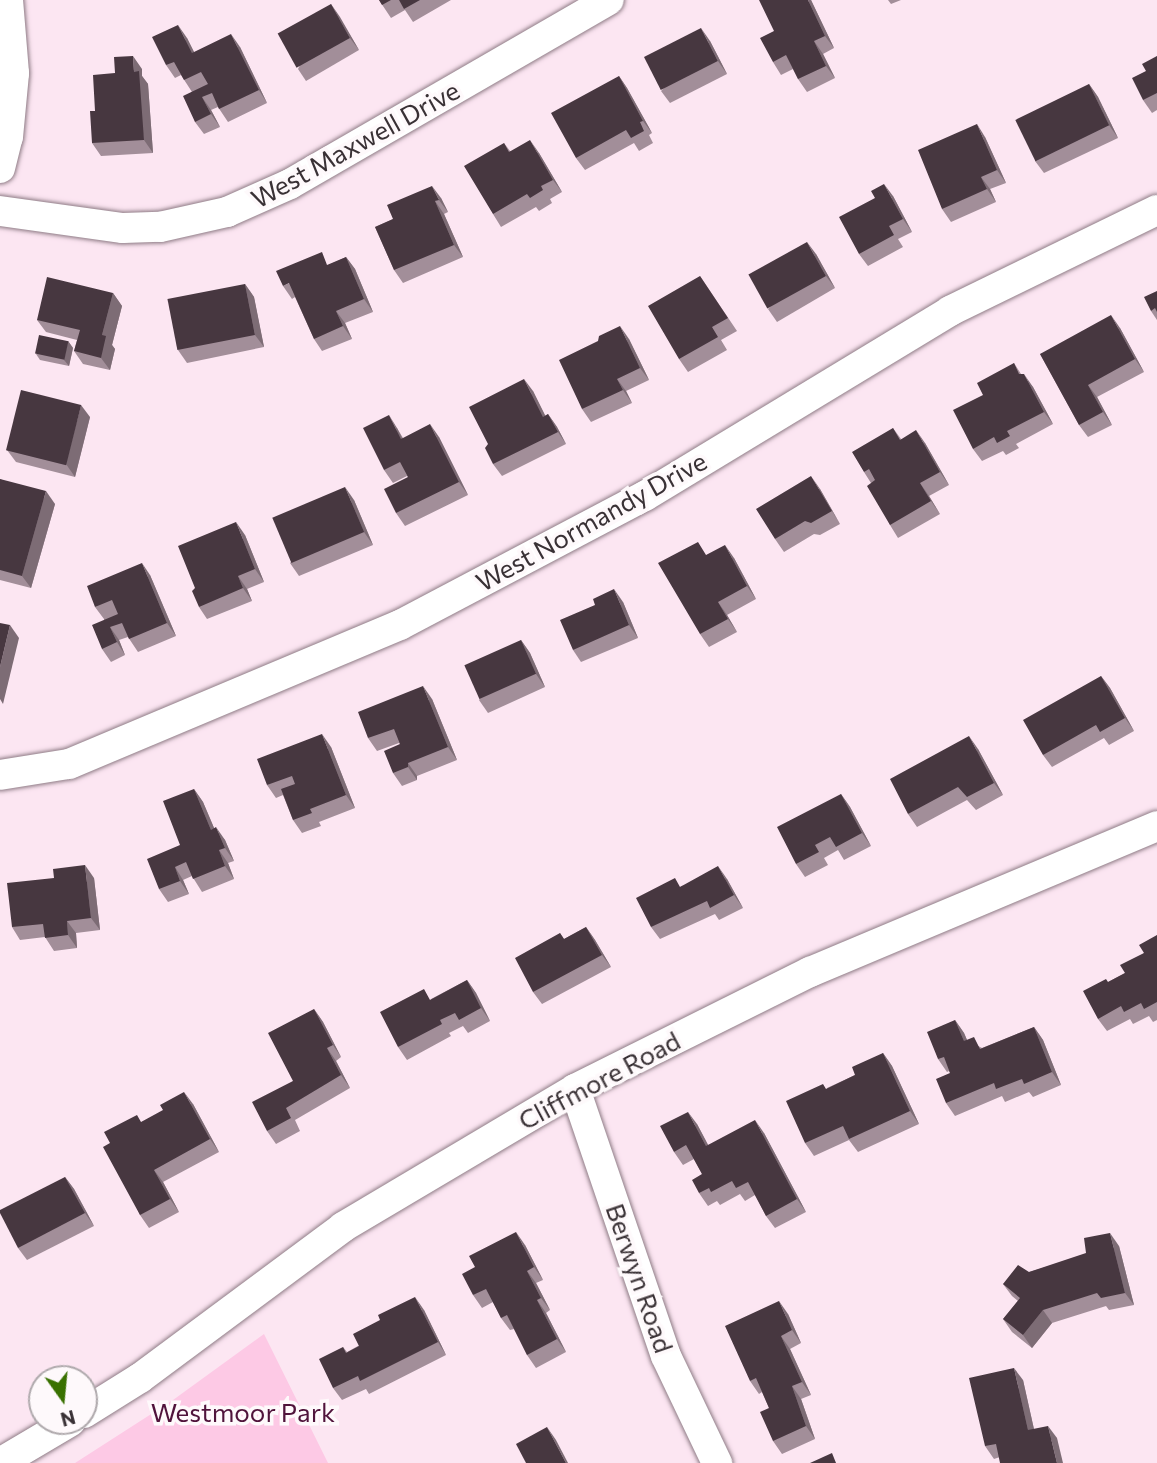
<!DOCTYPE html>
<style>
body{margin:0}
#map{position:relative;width:1157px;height:1463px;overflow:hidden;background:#fce6f2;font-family:Commissioner,sans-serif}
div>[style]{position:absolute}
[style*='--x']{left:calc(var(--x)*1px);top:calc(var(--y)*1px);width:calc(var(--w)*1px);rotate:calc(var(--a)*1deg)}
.green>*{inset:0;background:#fdc9e5}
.roads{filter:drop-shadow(0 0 2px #8f7c86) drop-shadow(0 0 2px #8f7c86)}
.minor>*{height:30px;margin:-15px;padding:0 15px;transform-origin:15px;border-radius:15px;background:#fff}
.wall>*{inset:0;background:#a28e99}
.shaded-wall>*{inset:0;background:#7d6c75}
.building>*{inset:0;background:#473740;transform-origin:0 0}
span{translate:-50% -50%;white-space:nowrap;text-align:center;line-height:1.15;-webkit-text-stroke:7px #fef9fb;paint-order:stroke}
.street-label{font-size:26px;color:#393135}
.park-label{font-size:26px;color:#50133b}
.north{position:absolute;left:28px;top:1365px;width:70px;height:70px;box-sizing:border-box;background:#fef9fb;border:2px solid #afa9ac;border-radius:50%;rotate:165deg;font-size:19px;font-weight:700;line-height:28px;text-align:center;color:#393135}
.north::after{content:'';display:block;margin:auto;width:24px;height:32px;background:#397100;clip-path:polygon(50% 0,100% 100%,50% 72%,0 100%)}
</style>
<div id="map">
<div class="green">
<div style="clip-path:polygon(264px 1334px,328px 1463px,75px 1463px,173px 1400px)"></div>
</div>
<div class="roads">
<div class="minor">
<div style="--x:0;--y:168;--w:32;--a:-76"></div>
<div style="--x:8;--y:137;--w:64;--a:-84.6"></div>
<div style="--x:14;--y:73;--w:73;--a:-94.7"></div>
<div style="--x:0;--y:211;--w:124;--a:7.9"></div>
<div style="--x:123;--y:228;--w:37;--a:-2"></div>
<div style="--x:160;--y:227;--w:69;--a:-12.6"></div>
<div style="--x:227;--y:212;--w:69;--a:-24"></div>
<div style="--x:290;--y:184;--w:368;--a:-30"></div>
<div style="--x:0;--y:775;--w:70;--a:-9.1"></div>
<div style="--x:69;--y:764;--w:359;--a:-22.8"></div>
<div style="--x:400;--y:625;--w:277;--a:-27.8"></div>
<div style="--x:645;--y:496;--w:357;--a:-31.2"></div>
<div style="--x:950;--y:311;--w:230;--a:-26"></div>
<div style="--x:575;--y:1089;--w:282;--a:71.2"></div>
<div style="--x:666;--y:1356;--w:119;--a:64.5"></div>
<div style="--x:84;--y:1413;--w:66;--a:-32"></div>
<div style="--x:140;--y:1378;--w:253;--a:-36.6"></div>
<div style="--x:343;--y:1227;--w:270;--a:-30.7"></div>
<div style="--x:575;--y:1089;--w:263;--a:-26.5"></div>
<div style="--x:810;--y:972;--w:376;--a:-22.8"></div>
<div style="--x:0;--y:1463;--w:82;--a:-30.6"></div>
</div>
</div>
<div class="wall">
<div style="clip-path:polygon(379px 0,451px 0,413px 22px,405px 10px,391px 18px)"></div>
<div style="clip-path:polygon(811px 0,834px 48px,823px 54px,835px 78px,807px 92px,798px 79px,793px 69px,781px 75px,773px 62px,774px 31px)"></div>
<div style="clip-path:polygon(888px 0,901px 0,891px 4px)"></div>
<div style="clip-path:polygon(331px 4px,359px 50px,306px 81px,298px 69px)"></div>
<div style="clip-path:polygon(187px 38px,194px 52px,240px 47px,267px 103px,228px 122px,218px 107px,211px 110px,220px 127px,204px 134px,195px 122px,192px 92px,181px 75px,175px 78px,166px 65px)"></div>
<div style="clip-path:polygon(710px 41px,727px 74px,670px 103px,661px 91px)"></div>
<div style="clip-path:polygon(1157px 56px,1157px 110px,1152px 113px,1143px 100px,1146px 71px)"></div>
<div style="clip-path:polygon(142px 69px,142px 76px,148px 84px,153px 153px,101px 156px,92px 143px,115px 73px)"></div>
<div style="clip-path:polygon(619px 76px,627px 88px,652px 133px,649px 135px,653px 143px,639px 151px,634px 143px,585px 170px,576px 158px)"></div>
<div style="clip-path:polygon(1089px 84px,1098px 97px,1118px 138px,1044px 173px,1035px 161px)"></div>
<div style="clip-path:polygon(985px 137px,1006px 183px,990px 189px,996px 202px,951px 222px,942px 209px)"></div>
<div style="clip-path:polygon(504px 143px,510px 151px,539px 153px,562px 192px,550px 199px,552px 203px,539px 211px,536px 207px,501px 227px,493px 214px)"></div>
<div style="clip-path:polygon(893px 196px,912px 232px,898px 239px,903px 247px,868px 266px,859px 254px)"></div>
<div style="clip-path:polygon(441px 198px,448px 212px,444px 214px,463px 257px,403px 283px,394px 270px,375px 227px)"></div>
<div style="clip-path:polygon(816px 254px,835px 288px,777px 322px,768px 309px)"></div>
<div style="clip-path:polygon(346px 257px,355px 269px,373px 312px,345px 323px,352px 339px,322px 351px,314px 339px,295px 297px,292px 299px,283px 286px)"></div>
<div style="clip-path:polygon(700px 276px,737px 331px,721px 340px,727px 350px,688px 372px,679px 359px)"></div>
<div style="clip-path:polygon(245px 284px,254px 297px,264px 347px,187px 363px,178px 350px)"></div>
<div style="clip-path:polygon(1157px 291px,1157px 320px,1151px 311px)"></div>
<div style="clip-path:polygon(113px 293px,122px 306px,112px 345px,115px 349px,110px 370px,83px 364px,74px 351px,77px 340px,46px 332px,37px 320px)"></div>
<div style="clip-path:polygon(1120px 328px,1144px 372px,1097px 397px,1112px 425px,1088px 437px,1079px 425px,1040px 354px)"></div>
<div style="clip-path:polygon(629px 339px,649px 380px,626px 391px,632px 403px,591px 422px,582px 409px)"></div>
<div style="clip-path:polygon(68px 341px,73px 348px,69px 366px,40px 360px,36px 354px)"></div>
<div style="clip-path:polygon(1014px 363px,1021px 374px,1033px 387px,1053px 424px,1016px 444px,1019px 448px,1006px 455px,1003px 451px,982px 461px,973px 449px,983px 395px)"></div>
<div style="clip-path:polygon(533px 391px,545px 416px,548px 414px,557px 427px,566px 444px,502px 476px,493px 464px)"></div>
<div style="clip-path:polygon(90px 417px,75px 477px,16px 462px,7px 450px)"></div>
<div style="clip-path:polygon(397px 428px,403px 438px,439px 437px,468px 495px,405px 526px,396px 513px,408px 477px,407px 476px,393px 483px,384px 470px)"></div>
<div style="clip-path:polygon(893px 428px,901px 439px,925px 443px,949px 485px,929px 496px,940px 514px,898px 538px,890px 525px,871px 483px,864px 472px)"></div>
<div style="clip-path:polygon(0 479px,55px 504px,31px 588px,0 580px)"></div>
<div style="clip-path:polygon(820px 489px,840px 524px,820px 535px,814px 534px,784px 552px,775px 539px)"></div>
<div style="clip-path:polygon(354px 500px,373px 545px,299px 576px,290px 563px)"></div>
<div style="clip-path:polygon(245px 535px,264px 582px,247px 589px,252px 601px,207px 619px,199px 607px)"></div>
<div style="clip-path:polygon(707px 555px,734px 558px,756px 599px,727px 615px,737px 632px,709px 647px,700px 634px)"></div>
<div style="clip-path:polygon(150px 575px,176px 636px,138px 652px,128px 637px,119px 640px,125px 655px,111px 662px,102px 649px,104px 619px,95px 607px)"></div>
<div style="clip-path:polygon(623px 602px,638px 638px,581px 662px,573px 650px)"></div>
<div style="clip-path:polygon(521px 640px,530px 653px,545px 687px,488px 713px,479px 700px)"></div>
<div style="clip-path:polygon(1101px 676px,1110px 688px,1134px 731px,1109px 745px,1104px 738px,1052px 767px,1043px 755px)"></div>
<div style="clip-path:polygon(432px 699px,457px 760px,417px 776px,417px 780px,402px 786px,393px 773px,400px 744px,399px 743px,377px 751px,368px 738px)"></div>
<div style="clip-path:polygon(331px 747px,355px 808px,319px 822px,321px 826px,302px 833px,293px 820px,283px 795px,276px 798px,267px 785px)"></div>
<div style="clip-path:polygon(978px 749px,1003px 795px,976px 810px,967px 800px,917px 827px,908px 814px)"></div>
<div style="clip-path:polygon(194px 789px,203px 802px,214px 828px,225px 840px,234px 861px,228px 863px,234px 879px,202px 892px,192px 876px,183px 880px,189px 894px,168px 902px,159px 889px,180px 845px)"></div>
<div style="clip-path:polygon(841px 794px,850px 807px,871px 846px,844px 860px,838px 850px,824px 858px,828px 865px,805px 877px,796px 864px)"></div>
<div style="clip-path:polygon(94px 878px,100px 930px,76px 933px,77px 948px,54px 951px,45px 937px,20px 940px,12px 927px)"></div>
<div style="clip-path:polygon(727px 879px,743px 908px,719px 920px,715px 914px,660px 939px,651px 927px,681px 886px)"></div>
<div style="clip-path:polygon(586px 927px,595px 940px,611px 967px,542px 1004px,533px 992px,560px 933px,564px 939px)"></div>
<div style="clip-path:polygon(1157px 935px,1157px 1020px,1153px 1022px,1149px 1016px,1133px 1024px,1130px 1019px,1107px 1031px,1098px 1019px,1108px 982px,1125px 973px,1144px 953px)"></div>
<div style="clip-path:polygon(467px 980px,476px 993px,490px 1021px,468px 1033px,463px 1026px,449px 1033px,451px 1036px,407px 1060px,398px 1047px,431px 999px)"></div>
<div style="clip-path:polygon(314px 1009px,323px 1022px,341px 1057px,336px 1061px,350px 1088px,295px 1120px,300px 1131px,276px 1144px,267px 1131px,293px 1081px)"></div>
<div style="clip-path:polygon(955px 1020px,964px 1033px,967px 1040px,982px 1048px,1034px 1027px,1043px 1040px,1061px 1085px,1033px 1097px,1029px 1092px,1005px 1102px,1002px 1096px,955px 1116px,946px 1103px,950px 1073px,949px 1071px,947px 1072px,938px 1059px)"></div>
<div style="clip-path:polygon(883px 1053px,892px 1066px,919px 1124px,858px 1152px,849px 1140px,814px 1156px,805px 1143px,827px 1088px,855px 1075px)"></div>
<div style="clip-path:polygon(193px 1104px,219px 1152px,163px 1182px,179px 1212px,149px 1228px,140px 1215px,110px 1143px,142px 1122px)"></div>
<div style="clip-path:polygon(697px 1124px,708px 1145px,764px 1133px,806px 1212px,775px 1228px,766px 1216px,755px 1195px,745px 1201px,740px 1194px,720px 1205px,717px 1201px,708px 1206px,699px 1193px,702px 1174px,694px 1159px,683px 1165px,674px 1152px)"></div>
<div style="clip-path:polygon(65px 1177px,74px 1189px,94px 1226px,27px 1260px,18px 1248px)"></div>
<div style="clip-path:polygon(525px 1245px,543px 1280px,536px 1283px,550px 1310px,546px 1313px,566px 1352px,536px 1368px,527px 1355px,514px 1329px,510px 1330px,501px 1318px,493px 1302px,482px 1308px,473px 1295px)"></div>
<div style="clip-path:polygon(1119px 1246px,1134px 1305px,1109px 1310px,1106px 1306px,1052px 1323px,1032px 1348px,1012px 1332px,1003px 1319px,1018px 1301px,1012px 1296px,1003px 1284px,1029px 1272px)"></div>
<div style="clip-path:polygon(424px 1310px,446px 1355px,369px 1394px,366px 1389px,342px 1400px,333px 1388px,343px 1347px,347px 1352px)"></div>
<div style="clip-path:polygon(788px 1314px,801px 1343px,790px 1349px,811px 1395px,801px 1399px,815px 1439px,782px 1454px,773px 1441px,769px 1408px,762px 1392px,759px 1394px,750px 1381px)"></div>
<div style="clip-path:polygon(1023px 1380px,1034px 1429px,1057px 1438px,994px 1459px,985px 1446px)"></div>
</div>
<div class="shaded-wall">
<div style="clip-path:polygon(808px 0,811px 0,834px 48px,825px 36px)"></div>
<div style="clip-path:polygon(331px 4px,340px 17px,359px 50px,350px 38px)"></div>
<div style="clip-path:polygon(178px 25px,187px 38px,201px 66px,192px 53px)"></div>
<div style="clip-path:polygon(701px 28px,710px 41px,727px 74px,718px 61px)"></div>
<div style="clip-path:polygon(231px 34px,240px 47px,267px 103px,259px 90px)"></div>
<div style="clip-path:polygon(814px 41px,823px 54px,835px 78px,826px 66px)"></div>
<div style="clip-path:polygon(133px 56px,142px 69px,142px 76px,148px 84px,153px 153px,144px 140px,134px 72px)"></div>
<div style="clip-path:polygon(619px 76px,627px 88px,652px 133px,643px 121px)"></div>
<div style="clip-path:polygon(1089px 84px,1098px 97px,1118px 138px,1109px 125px)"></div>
<div style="clip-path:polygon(202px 97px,211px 110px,220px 127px,211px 114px)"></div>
<div style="clip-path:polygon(977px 124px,985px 137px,1006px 183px,997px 170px)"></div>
<div style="clip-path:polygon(530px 140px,539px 153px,562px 192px,553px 180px)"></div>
<div style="clip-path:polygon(981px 177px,990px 189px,996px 202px,987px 189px)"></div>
<div style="clip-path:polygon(884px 184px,893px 196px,912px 232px,903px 219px)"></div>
<div style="clip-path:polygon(432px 186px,441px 198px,448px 212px,439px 200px)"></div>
<div style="clip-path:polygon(435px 201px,444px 214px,463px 257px,454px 245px)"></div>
<div style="clip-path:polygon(807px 242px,816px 254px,835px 288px,826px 276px)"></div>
<div style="clip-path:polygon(346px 257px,355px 269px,373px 312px,364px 299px)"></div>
<div style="clip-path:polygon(245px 284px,254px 297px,264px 347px,255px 335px)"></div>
<div style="clip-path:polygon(113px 293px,122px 306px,112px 345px,115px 349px,110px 370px,101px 358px,102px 335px)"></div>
<div style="clip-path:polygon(336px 311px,345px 323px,352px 339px,343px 326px)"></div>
<div style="clip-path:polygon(1111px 315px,1120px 328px,1144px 372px,1135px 359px)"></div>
<div style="clip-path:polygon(620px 326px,629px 339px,649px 380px,640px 368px)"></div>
<div style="clip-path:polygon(68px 341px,73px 348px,69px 366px,64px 360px)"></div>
<div style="clip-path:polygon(1024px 374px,1033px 387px,1053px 424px,1044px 412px)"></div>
<div style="clip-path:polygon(524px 379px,533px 391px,552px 429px,543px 417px)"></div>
<div style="clip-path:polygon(617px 379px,626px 391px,632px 403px,623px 390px)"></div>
<div style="clip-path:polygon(1088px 385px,1097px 397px,1112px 425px,1103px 412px)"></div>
<div style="clip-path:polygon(81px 405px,90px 417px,75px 477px,66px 464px)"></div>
<div style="clip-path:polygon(548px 414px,557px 427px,566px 444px,558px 432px)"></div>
<div style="clip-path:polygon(389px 415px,397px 428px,409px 452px,401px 439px)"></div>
<div style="clip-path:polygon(430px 424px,439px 437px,468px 495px,459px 482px)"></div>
<div style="clip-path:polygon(916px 430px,925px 443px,949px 485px,940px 472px)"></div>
<div style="clip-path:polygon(811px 476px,820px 489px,840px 524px,832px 511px)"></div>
<div style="clip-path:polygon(920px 483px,929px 496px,940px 514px,931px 501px)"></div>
<div style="clip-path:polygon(345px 487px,354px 500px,373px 545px,364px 532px)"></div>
<div style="clip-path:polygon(46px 491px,55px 504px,31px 588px,22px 576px)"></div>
<div style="clip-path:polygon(236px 522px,245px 535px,264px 582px,255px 569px)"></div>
<div style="clip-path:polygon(725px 545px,734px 558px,756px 599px,747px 586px)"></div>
<div style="clip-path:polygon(142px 563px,150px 575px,176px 636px,167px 623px)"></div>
<div style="clip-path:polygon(238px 576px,247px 589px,252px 601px,243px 588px)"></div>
<div style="clip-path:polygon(614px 589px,623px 602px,638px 638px,629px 625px)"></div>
<div style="clip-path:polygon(718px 602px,727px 615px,737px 632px,728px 619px)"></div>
<div style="clip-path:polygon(10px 625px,19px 638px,3px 704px,0 699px,0 667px)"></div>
<div style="clip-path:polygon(110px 627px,119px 640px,125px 655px,117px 642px)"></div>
<div style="clip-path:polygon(521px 640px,530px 653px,545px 687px,536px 674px)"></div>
<div style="clip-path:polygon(1101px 676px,1110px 688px,1134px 731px,1125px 718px)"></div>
<div style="clip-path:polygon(423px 686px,432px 699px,457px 760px,448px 747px)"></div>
<div style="clip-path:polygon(322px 734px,331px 747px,355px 808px,346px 795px)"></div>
<div style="clip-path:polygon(969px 736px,978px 749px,1003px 795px,994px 783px)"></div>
<div style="clip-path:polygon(408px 763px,417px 776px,417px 780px,408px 767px)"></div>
<div style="clip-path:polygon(194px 789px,203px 802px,220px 842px,211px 830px)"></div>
<div style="clip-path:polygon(841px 794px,850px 807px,871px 846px,862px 833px)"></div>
<div style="clip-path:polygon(216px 827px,225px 840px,234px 861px,225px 848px)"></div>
<div style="clip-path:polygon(219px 850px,228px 863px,234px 879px,225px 866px)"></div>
<div style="clip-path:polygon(85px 865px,94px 878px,100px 930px,91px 918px)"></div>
<div style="clip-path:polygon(718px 866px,727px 879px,743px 908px,734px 895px)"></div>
<div style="clip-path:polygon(175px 867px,183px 880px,189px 894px,180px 881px)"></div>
<div style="clip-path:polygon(67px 921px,76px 933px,77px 948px,68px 935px)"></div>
<div style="clip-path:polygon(586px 927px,595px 940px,611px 967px,602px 955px)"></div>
<div style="clip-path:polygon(467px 980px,476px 993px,490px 1021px,481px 1008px)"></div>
<div style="clip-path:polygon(314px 1009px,323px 1022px,341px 1057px,333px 1045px)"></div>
<div style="clip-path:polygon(955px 1020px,964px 1033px,973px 1054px,964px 1041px)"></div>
<div style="clip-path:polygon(1034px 1027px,1043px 1040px,1061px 1085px,1052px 1072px)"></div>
<div style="clip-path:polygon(327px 1048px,336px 1061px,350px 1088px,341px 1075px)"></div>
<div style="clip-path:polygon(883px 1053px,892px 1066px,919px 1124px,910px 1111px)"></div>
<div style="clip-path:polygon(184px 1092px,193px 1104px,219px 1152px,210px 1139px)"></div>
<div style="clip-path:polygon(688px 1112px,697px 1124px,715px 1158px,706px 1146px)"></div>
<div style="clip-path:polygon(755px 1120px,764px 1133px,806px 1212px,797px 1199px)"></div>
<div style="clip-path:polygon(154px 1170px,163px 1182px,179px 1212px,170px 1199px)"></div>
<div style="clip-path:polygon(65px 1177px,74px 1189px,94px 1226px,85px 1213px)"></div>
<div style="clip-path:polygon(516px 1232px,525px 1245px,543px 1280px,534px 1267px)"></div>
<div style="clip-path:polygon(1110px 1233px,1119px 1246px,1134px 1305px,1125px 1293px)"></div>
<div style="clip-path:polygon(527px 1271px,536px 1283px,550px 1310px,541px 1298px)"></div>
<div style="clip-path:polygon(415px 1297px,424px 1310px,446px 1355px,438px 1342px)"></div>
<div style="clip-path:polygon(537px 1300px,546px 1313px,566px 1352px,557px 1339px)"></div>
<div style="clip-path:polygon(779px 1301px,788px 1314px,801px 1343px,792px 1330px)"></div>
<div style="clip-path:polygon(1043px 1310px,1052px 1323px,1032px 1348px,1023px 1335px)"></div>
<div style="clip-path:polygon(781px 1336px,790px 1349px,811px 1395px,802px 1382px)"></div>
<div style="clip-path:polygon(1014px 1368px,1023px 1380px,1037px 1443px,1028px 1430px)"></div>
<div style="clip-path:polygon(792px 1386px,801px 1399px,815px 1439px,806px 1426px)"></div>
<div style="clip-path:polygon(1048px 1426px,1057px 1438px,1063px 1463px,1057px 1463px)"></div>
<div style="clip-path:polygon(547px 1427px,556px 1440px,568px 1463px,566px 1463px)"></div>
</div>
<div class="building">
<div style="clip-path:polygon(379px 0,391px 0,382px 5px)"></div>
<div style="clip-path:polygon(399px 0,420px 0,404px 9px)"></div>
<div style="clip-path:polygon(759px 0,808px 0,825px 36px,814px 41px,826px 66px,798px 79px,786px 55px,773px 62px,760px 38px,774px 31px)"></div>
<div style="left:331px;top:4px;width:39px;height:61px;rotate:61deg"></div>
<div style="clip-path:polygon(178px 25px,192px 53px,231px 34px,259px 90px,219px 109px,212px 93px,202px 97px,211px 114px,195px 122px,183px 96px,208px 84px,201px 72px,184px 80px,174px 62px,166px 65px,152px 37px)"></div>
<div style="left:701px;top:28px;width:37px;height:64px;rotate:63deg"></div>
<div style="clip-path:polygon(133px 56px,134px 72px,139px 71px,144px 140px,92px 143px,90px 111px,95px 111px,93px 75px,115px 73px,114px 57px)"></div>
<div style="clip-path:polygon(1157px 56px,1157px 93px,1143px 100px,1132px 78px,1146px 71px,1142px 64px)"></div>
<div style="clip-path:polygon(619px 76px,643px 121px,640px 122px,644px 131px,631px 138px,626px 130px,576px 158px,551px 113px)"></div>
<div style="left:1089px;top:84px;width:46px;height:82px;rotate:64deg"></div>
<div style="clip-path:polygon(977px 124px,997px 170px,981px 177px,987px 189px,942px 209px,918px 150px)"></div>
<div style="clip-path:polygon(530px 140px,553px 180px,541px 186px,543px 190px,530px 198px,527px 194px,493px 214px,464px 166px,504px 143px,509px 152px)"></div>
<div style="clip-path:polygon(884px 184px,903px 219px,889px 226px,894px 235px,859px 254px,839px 217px,875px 198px,871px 191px)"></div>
<div style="clip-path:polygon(432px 186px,439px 200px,435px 201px,454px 245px,394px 270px,375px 227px,393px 219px,387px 205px)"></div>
<div style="left:807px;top:242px;width:39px;height:67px;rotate:61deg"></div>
<div style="clip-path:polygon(322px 252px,327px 265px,346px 257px,364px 299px,336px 311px,343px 326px,314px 339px,289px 283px,283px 286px,276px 271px)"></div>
<div style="clip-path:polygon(700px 276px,728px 318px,712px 327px,718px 337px,679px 359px,648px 306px)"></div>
<div style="clip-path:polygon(47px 277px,113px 293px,102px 335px,106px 336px,101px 358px,74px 351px,80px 330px,37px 320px)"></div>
<div style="left:245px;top:284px;width:52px;height:79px;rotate:79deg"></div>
<div style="clip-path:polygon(1157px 291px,1157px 312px,1155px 308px,1151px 311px,1144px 297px)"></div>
<div style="clip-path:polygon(1111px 315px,1135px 359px,1088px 385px,1103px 412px,1079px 425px,1040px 354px)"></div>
<div style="clip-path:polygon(620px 326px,640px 368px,617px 379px,623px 390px,582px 409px,559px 360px,598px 341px,599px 336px)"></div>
<div style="left:39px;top:335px;width:30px;height:19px;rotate:12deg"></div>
<div style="clip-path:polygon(1014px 363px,1019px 374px,1024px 374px,1044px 412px,1007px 431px,1010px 436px,997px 443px,994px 437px,973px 449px,953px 410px,983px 395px,977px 383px)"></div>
<div style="clip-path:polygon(524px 379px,543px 417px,548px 414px,558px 432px,493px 464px,485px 448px,488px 444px,469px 407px)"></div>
<div style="left:21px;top:390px;width:62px;height:62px;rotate:14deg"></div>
<div style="clip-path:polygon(389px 415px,401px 439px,430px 424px,459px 482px,396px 513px,384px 489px,408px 477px,400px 462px,384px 470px,363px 428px)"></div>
<div style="clip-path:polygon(893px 428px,900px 440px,916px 430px,940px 472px,920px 483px,931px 501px,890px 525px,867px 486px,875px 480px,869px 469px,864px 472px,852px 452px)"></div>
<div style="clip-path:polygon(811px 476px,832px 511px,811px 523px,805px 521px,775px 539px,756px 509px)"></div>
<div style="clip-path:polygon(0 479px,46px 491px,22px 576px,0 570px)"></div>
<div style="left:345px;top:487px;width:49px;height:79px;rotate:67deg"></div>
<div style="clip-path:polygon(236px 522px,255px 569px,238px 576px,243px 588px,199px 607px,192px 591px,195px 588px,178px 546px)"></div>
<div style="clip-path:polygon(698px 542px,706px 555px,725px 545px,747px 586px,718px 602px,728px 619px,700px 634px,658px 563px)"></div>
<div style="clip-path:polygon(142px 563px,167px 623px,129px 639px,122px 623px,110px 627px,117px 642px,102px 649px,92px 625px,118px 614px,112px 600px,95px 607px,87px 586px)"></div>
<div style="clip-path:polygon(614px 589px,629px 625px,573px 650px,560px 620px,595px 605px,593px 599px)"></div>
<div style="clip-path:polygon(0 623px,10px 625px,0 667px)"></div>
<div style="left:521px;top:640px;width:37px;height:62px;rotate:66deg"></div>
<div style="clip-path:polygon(1101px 676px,1125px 718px,1100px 732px,1096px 725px,1043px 755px,1023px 720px)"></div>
<div style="clip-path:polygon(423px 686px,448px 747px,408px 763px,408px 767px,393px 773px,384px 751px,400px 744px,394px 729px,368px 738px,358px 712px)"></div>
<div style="clip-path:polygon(322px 734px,346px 795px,310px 809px,312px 813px,293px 820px,281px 789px,295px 784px,292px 776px,267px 785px,257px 759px)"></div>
<div style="clip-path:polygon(969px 736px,994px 783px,967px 797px,958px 787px,908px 814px,890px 779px)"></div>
<div style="clip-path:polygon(194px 789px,211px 830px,216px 827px,225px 848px,219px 850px,225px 866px,193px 879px,186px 862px,175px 867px,180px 881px,159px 889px,147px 859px,180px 845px,163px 801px)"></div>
<div style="clip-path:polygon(841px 794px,862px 833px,836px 847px,830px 837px,815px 845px,819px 852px,796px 864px,777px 827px)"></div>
<div style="clip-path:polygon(85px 865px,91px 918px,67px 921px,68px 935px,45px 938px,43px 924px,12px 927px,7px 883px,54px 878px,53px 869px)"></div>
<div style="clip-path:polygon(718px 866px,734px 895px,710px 908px,707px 901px,651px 927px,636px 898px,675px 878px,680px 887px)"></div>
<div style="clip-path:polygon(586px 927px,602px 955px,533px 992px,515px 958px,560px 933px,564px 939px)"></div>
<div style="clip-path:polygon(1157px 935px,1157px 1002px,1144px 1009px,1141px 1003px,1124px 1012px,1121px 1006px,1098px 1019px,1083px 991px,1106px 979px,1108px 982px,1125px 973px,1120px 965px,1144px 953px,1139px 945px)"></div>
<div style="clip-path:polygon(467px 980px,481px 1008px,459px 1020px,455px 1013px,440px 1020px,442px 1024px,398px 1047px,380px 1012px,424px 989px,430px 1000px)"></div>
<div style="clip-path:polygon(314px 1009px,333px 1045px,327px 1048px,341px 1075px,286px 1108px,291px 1118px,267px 1131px,252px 1102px,293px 1081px,268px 1033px)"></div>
<div style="clip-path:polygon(955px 1020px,964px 1041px,974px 1037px,980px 1049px,1034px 1027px,1052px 1072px,1024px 1084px,1022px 1079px,996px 1089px,994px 1083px,946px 1103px,936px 1079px,950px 1073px,944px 1057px,938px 1059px,927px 1032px)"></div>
<div style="clip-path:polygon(883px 1053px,910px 1111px,849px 1139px,843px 1126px,805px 1143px,786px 1101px,823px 1084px,826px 1089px,855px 1075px,852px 1067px)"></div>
<div style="clip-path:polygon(184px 1092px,210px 1139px,154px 1170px,170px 1199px,140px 1215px,103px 1147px,110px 1143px,104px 1132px,137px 1115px,141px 1122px,163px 1110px,160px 1105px)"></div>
<div style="clip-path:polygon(688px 1112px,706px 1146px,755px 1120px,797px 1199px,766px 1216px,748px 1182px,736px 1188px,732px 1181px,711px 1192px,709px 1188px,699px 1193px,692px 1180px,702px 1174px,686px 1145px,674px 1152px,660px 1126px)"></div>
<div style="clip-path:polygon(65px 1177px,85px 1213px,18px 1248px,0 1213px,0 1210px)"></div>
<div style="clip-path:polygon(516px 1232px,534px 1267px,527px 1271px,541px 1298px,537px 1300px,557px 1339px,527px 1355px,507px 1315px,501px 1318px,486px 1289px,473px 1295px,462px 1274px,475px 1267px,469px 1256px)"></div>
<div style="clip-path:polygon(1110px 1233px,1125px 1293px,1101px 1298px,1097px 1293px,1043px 1310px,1023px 1335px,1003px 1319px,1020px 1298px,1003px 1284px,1018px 1265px,1029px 1272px,1086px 1253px,1084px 1238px)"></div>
<div style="clip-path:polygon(415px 1297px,438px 1342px,360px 1381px,358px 1376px,333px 1388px,319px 1359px,343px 1347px,346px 1353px,359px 1346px,353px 1334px,380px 1320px,378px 1315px)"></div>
<div style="clip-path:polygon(779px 1301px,792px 1330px,781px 1336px,802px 1382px,792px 1386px,806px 1426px,773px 1441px,760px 1412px,769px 1408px,756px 1378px,750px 1381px,725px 1326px)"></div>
<div style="clip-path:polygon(1014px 1368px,1028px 1430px,1048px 1426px,1057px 1463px,1000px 1463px,996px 1444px,985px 1446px,969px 1378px)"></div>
<div style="clip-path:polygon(547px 1427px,566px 1463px,526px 1463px,516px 1444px)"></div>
<div style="clip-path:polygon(832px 1453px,836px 1463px,810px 1463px)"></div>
</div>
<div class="street-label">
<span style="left:355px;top:144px;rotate:-29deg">West Maxwell Drive</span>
<span style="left:591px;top:521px;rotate:-29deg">West Normandy Drive</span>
<span style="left:599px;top:1080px;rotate:-28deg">Cliffmore Road</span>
<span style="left:640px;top:1278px;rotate:71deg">Berwyn Road</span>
</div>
<div class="park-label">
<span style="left:243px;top:1412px">Westmoor Park</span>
</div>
<div class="north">N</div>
</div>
